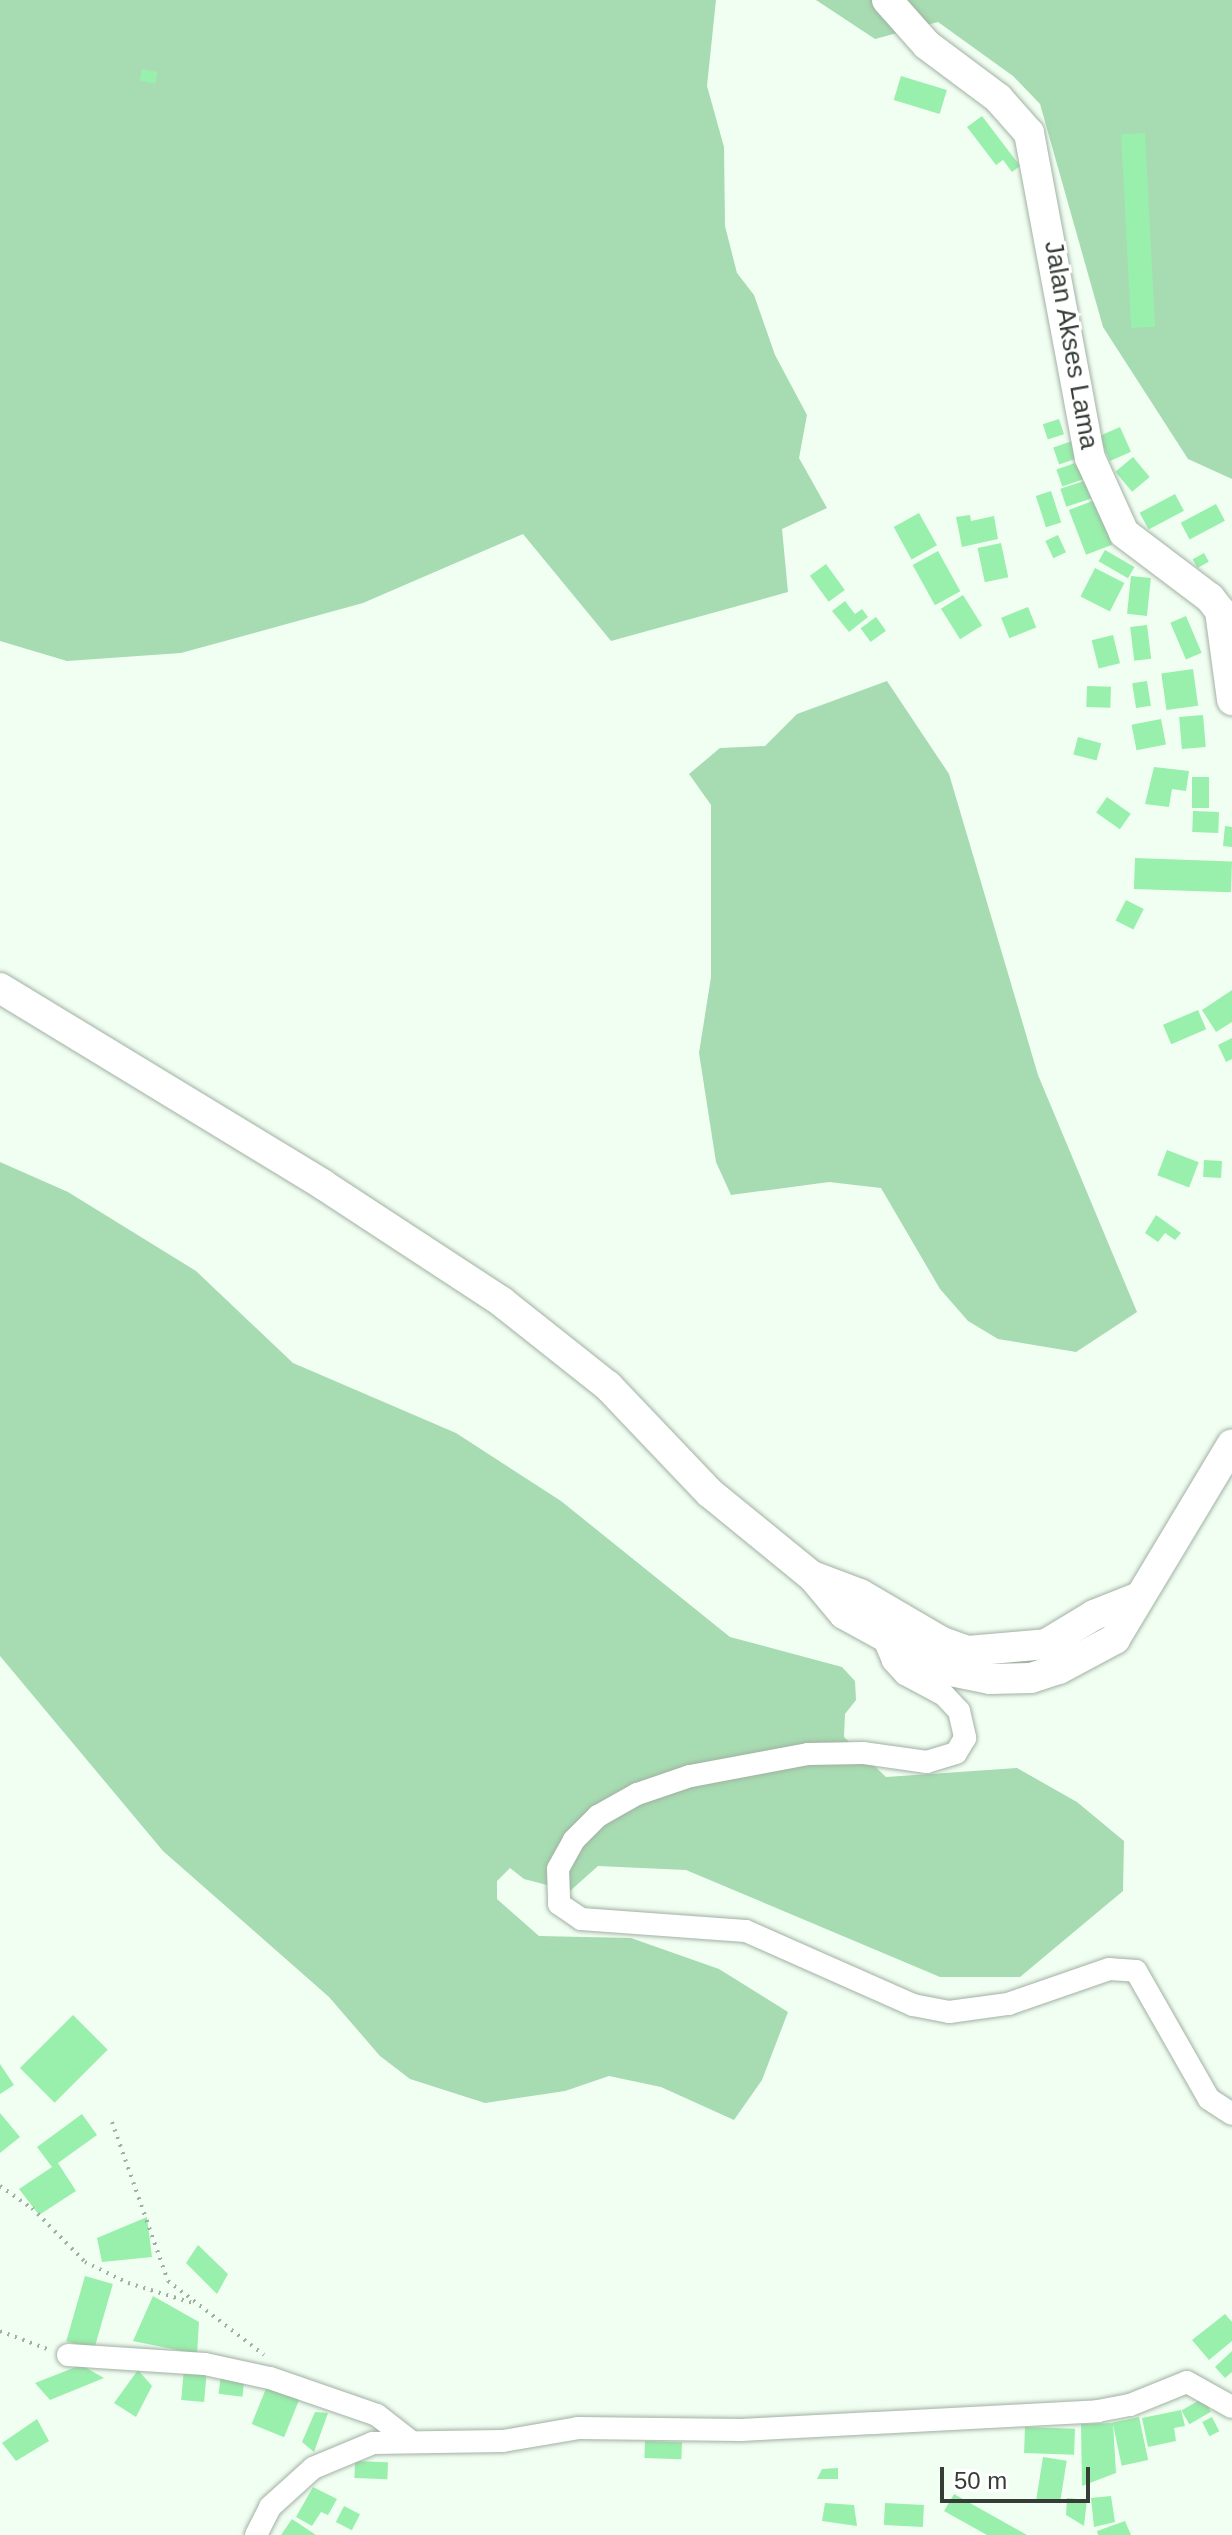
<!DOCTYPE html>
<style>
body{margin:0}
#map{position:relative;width:1232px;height:2535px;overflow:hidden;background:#f1fff3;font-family:Arial,sans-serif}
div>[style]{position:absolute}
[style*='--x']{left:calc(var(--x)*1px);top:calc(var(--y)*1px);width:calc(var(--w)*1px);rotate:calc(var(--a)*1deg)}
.green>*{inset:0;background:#a7dbb1}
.building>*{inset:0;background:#99efac;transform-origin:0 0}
.path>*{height:4px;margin-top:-2px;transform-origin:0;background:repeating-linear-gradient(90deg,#a2ada3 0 2px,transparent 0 8px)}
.roads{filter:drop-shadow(0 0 2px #a1b1a3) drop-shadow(0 0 2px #a1b1a3)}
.street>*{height:22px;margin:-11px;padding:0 11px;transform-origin:11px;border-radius:11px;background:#fff}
.secondary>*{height:30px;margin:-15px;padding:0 15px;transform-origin:15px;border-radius:15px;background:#fff}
span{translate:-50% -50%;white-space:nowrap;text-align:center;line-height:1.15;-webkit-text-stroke:6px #fff;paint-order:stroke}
.street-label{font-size:26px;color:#363d37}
.scale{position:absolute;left:940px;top:2467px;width:150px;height:36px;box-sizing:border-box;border:4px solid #363d37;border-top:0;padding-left:10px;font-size:24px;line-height:28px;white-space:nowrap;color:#363d37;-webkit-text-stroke:6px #fff;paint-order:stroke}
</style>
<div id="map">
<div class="green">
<div style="clip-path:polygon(0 0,716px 0,707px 86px,724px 147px,725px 226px,737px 273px,754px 295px,775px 355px,807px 415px,799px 458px,827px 508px,782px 529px,788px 592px,611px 641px,523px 534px,363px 603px,181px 653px,67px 661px,0 641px)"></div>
<div style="clip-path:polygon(816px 0,1232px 0,1232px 479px,1188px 459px,1103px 327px,1040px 104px,1013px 76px,938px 22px,875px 39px)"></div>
<div style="clip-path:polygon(887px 681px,949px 774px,1038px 1075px,1137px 1312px,1076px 1352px,998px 1339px,968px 1321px,940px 1289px,881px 1188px,829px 1182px,731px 1195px,716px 1162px,699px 1053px,711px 977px,711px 805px,689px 774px,720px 748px,765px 746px,797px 714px)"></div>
<div style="clip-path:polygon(0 1162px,68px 1192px,196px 1271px,293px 1363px,456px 1433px,561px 1501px,730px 1637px,842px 1667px,855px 1681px,856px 1700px,845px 1714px,844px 1737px,886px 1777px,1017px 1768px,1077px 1802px,1124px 1841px,1123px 1891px,1020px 1977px,940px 1977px,686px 1870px,598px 1866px,570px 1891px,524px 1879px,510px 1868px,497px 1881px,497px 1899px,539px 1936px,631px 1938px,719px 1969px,788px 2012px,762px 2080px,734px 2120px,661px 2087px,609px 2076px,565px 2091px,485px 2103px,410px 2079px,380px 2056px,329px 1997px,163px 1851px,0 1656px)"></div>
</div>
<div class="building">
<div style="left:142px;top:69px;width:16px;height:12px;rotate:11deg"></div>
<div style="left:901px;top:76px;width:48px;height:25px;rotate:17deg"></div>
<div style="clip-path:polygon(982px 116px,1020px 166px,1012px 172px,1003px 160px,996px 165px,967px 127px)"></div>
<div style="left:1145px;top:133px;width:194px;height:24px;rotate:87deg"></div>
<div style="left:1059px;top:419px;width:16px;height:17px;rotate:72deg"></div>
<div style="left:1120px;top:427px;width:27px;height:23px;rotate:66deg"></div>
<div style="left:1075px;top:440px;width:18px;height:23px;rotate:71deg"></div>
<div style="left:1133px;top:457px;width:26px;height:23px;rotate:50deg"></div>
<div style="left:1081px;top:461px;width:18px;height:26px;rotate:71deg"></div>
<div style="left:1087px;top:480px;width:19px;height:28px;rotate:72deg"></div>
<div style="left:1051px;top:491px;width:33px;height:16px;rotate:72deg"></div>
<div style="left:1175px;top:494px;width:19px;height:40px;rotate:62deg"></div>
<div style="left:1095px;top:500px;width:48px;height:28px;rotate:69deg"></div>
<div style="left:1216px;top:504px;width:19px;height:40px;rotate:62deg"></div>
<div style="left:919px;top:513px;width:37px;height:29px;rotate:61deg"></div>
<div style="clip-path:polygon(970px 515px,971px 521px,994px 516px,998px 539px,962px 547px,956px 517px)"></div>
<div style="left:1058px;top:535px;width:19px;height:14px;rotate:65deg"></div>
<div style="left:1001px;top:543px;width:35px;height:24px;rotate:78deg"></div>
<div style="left:1105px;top:550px;width:34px;height:13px;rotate:30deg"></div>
<div style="left:938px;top:551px;width:46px;height:29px;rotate:61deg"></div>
<div style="left:1204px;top:553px;width:10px;height:13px;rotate:61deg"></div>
<div style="left:826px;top:564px;width:32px;height:20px;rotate:54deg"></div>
<div style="left:1095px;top:568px;width:33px;height:32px;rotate:27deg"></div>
<div style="left:1131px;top:576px;width:20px;height:38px;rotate:6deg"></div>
<div style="left:963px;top:595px;width:36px;height:26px;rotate:58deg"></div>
<div style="clip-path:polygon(845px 601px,855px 614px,862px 609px,868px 617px,849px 632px,832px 611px)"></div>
<div style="left:1028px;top:607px;width:22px;height:29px;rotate:68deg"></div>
<div style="left:1186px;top:616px;width:40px;height:17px;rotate:67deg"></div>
<div style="left:876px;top:617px;width:17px;height:19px;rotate:54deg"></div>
<div style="left:1147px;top:625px;width:34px;height:17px;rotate:83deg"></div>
<div style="left:1113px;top:635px;width:29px;height:22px;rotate:76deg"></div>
<div style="left:1193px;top:669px;width:37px;height:32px;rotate:82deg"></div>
<div style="left:1147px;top:681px;width:25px;height:15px;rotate:81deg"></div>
<div style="left:1087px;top:686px;width:24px;height:21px;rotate:2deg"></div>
<div style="left:1203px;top:715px;width:32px;height:24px;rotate:85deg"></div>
<div style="left:1161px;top:719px;width:26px;height:30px;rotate:79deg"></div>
<div style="left:1078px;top:737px;width:24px;height:18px;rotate:15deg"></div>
<div style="clip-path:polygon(1154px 767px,1189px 771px,1186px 791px,1172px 789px,1169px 807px,1145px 804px)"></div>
<div style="left:1192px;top:777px;width:17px;height:31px"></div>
<div style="left:1107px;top:797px;width:29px;height:19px;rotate:35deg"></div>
<div style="left:1193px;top:811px;width:26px;height:21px;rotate:2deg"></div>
<div style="clip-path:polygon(1225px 826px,1232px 827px,1232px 847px,1223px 846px)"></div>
<div style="left:1135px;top:858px;width:97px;height:31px;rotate:2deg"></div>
<div style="left:1126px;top:900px;width:20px;height:23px;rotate:27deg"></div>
<div style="clip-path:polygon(1232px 990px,1232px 1022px,1216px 1032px,1202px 1010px)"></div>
<div style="left:1198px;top:1010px;width:21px;height:38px;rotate:67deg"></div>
<div style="clip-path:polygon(1232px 1038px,1232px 1059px,1226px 1062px,1218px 1045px)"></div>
<div style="left:1167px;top:1150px;width:34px;height:27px;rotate:21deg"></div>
<div style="left:1204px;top:1160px;width:18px;height:17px;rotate:3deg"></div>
<div style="clip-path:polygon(1156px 1215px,1181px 1233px,1175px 1240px,1165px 1233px,1158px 1242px,1145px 1233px)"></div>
<div style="left:73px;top:2015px;width:49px;height:75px;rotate:45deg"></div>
<div style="clip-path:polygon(0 2064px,14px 2085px,0 2094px)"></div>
<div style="clip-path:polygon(0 2113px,20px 2137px,0 2153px)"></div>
<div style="clip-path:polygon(82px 2114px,97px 2135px,58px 2163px,76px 2191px,39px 2215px,19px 2189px,52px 2167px,37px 2147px)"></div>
<div style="clip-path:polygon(147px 2217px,152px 2257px,102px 2262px,97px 2238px)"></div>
<div style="clip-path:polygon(198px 2245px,228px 2274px,217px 2294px,186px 2263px)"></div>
<div style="left:85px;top:2276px;width:29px;height:68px;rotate:16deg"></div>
<div style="clip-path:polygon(153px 2296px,199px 2322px,197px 2354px,133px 2341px)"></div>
<div style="clip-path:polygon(1225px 2314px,1232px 2322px,1232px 2341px,1209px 2360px,1192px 2340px)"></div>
<div style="clip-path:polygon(1232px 2351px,1232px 2372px,1225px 2378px,1215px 2367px)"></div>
<div style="clip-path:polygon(81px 2365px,104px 2378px,50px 2400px,35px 2383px)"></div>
<div style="left:184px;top:2368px;width:23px;height:32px;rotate:5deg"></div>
<div style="clip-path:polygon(138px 2370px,152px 2386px,136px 2417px,114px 2403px)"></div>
<div style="left:221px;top:2374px;width:24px;height:20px;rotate:7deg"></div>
<div style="left:267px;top:2386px;width:35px;height:41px;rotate:22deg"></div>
<div style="left:1203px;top:2398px;width:16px;height:25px;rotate:60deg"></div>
<div style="clip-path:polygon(1181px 2410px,1185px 2426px,1174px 2428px,1176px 2441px,1148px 2447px,1142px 2418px)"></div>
<div style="clip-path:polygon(315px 2412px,328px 2413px,314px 2452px,302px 2442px)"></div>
<div style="left:1139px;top:2417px;width:44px;height:27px;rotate:78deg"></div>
<div style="left:1212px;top:2417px;width:16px;height:11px;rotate:63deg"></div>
<div style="clip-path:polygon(37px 2419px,49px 2441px,16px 2461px,2px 2443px)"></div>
<div style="clip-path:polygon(1113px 2423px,1116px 2473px,1082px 2486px,1081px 2424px)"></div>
<div style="left:1025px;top:2427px;width:50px;height:26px;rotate:2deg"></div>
<div style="left:645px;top:2441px;width:37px;height:17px;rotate:2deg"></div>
<div style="left:1043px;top:2457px;width:24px;height:43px;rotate:9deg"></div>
<div style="left:355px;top:2461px;width:33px;height:17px;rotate:2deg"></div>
<div style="clip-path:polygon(838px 2468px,838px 2479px,817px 2479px,822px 2469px)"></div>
<div style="clip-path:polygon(313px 2487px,337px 2499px,328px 2515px,321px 2512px,312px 2526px,296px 2517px)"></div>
<div style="clip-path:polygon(954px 2494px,1027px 2535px,987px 2535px,944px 2511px)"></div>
<div style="clip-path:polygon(1111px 2496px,1115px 2522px,1094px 2527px,1091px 2498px)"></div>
<div style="clip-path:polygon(1067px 2498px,1087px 2500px,1084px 2526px,1066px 2515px)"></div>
<div style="clip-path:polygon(825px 2503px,854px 2505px,857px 2526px,822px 2521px)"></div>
<div style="left:885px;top:2503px;width:39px;height:22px;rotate:3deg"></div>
<div style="left:344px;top:2506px;width:18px;height:18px;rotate:27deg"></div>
<div style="clip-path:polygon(292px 2519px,316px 2535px,281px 2535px)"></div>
<div style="clip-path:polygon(1125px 2521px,1131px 2535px,1098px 2535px,1097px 2531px)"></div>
</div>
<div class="path">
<div style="--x:112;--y:2122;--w:169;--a:70.6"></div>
<div style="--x:168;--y:2281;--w:121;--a:37.6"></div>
<div style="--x:0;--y:2186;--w:39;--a:35"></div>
<div style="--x:32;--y:2208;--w:76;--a:45.5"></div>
<div style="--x:85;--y:2262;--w:48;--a:26"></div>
<div style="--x:128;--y:2283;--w:71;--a:17.2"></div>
<div style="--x:0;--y:2331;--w:53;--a:20.8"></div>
</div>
<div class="roads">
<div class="street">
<div style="--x:883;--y:1637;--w:26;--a:67"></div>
<div style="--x:893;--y:1661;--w:18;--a:47"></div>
<div style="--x:905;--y:1674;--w:44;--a:28.3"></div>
<div style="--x:944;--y:1695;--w:22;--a:47"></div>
<div style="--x:959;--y:1711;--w:28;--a:77"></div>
<div style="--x:965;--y:1738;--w:17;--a:121"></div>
<div style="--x:956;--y:1753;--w:30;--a:163"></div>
<div style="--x:927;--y:1762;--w:65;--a:-172"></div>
<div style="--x:863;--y:1753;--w:55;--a:179"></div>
<div style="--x:808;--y:1754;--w:120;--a:169.4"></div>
<div style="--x:690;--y:1776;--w:56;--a:161.2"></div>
<div style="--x:637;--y:1794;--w:45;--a:150.6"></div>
<div style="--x:598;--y:1816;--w:34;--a:135"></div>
<div style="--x:574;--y:1840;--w:33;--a:119"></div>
<div style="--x:558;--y:1869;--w:35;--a:88"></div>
<div style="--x:559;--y:1904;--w:27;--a:34"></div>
<div style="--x:581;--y:1919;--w:165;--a:4.2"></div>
<div style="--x:746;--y:1931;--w:183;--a:23.9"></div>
<div style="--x:913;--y:2005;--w:37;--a:11"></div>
<div style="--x:949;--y:2012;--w:60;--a:-7.7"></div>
<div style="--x:1008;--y:2004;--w:107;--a:-19.1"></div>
<div style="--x:1109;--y:1969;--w:27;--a:4"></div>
<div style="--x:1136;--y:1971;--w:147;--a:60.3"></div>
<div style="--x:1209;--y:2099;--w:27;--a:33"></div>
<div style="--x:68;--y:2355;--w:137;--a:3.8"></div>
<div style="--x:205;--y:2364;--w:66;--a:12.2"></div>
<div style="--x:270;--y:2378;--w:113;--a:19.1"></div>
<div style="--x:377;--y:2415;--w:39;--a:38"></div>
<div style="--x:256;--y:2535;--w:31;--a:-63"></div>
<div style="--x:270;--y:2507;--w:58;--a:-42.2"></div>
<div style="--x:313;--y:2468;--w:65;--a:-22.6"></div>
<div style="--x:373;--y:2443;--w:130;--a:-0.9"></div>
<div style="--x:503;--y:2441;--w:76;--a:-9.8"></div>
<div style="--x:578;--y:2428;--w:163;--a:0.7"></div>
<div style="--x:741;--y:2430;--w:358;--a:-3"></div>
<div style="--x:1098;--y:2411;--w:33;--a:-11"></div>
<div style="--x:1130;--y:2405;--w:61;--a:-22"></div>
<div style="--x:1187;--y:2382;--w:51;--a:29.1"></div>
</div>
<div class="secondary">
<div style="--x:887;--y:0;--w:60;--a:48.4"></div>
<div style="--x:927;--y:45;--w:89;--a:36.7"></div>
<div style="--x:998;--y:98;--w:47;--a:48.5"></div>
<div style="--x:1029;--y:133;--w:331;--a:79.4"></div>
<div style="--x:1090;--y:458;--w:82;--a:65.6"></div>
<div style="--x:1124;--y:533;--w:108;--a:37.1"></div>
<div style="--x:1210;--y:598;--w:16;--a:52"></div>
<div style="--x:1220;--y:611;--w:90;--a:82.3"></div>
<div style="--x:0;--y:988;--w:377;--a:31.3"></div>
<div style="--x:322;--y:1184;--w:215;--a:33.2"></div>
<div style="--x:502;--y:1302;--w:135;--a:38.4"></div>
<div style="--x:608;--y:1386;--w:148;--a:46.4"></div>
<div style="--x:710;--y:1493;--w:133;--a:39.2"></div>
<div style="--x:813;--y:1577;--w:48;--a:50"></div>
<div style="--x:844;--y:1614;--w:116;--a:28.8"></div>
<div style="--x:946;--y:1670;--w:45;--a:11.6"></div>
<div style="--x:990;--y:1679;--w:41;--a:-1.4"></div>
<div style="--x:1031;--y:1678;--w:29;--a:-18"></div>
<div style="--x:1059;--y:1669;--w:64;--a:-28.2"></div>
<div style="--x:1115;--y:1639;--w:227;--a:-59"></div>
<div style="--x:815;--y:1577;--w:48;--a:20.7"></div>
<div style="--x:860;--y:1594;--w:93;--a:30.4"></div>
<div style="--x:940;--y:1641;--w:30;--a:20"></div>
<div style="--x:968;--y:1651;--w:78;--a:-5.1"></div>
<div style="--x:1046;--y:1644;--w:56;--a:-31.1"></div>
<div style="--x:1094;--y:1615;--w:46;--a:-21.6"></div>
</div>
</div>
<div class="street-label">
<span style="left:1071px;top:345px;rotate:80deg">Jalan Akses Lama</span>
</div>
<div class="scale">50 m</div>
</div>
